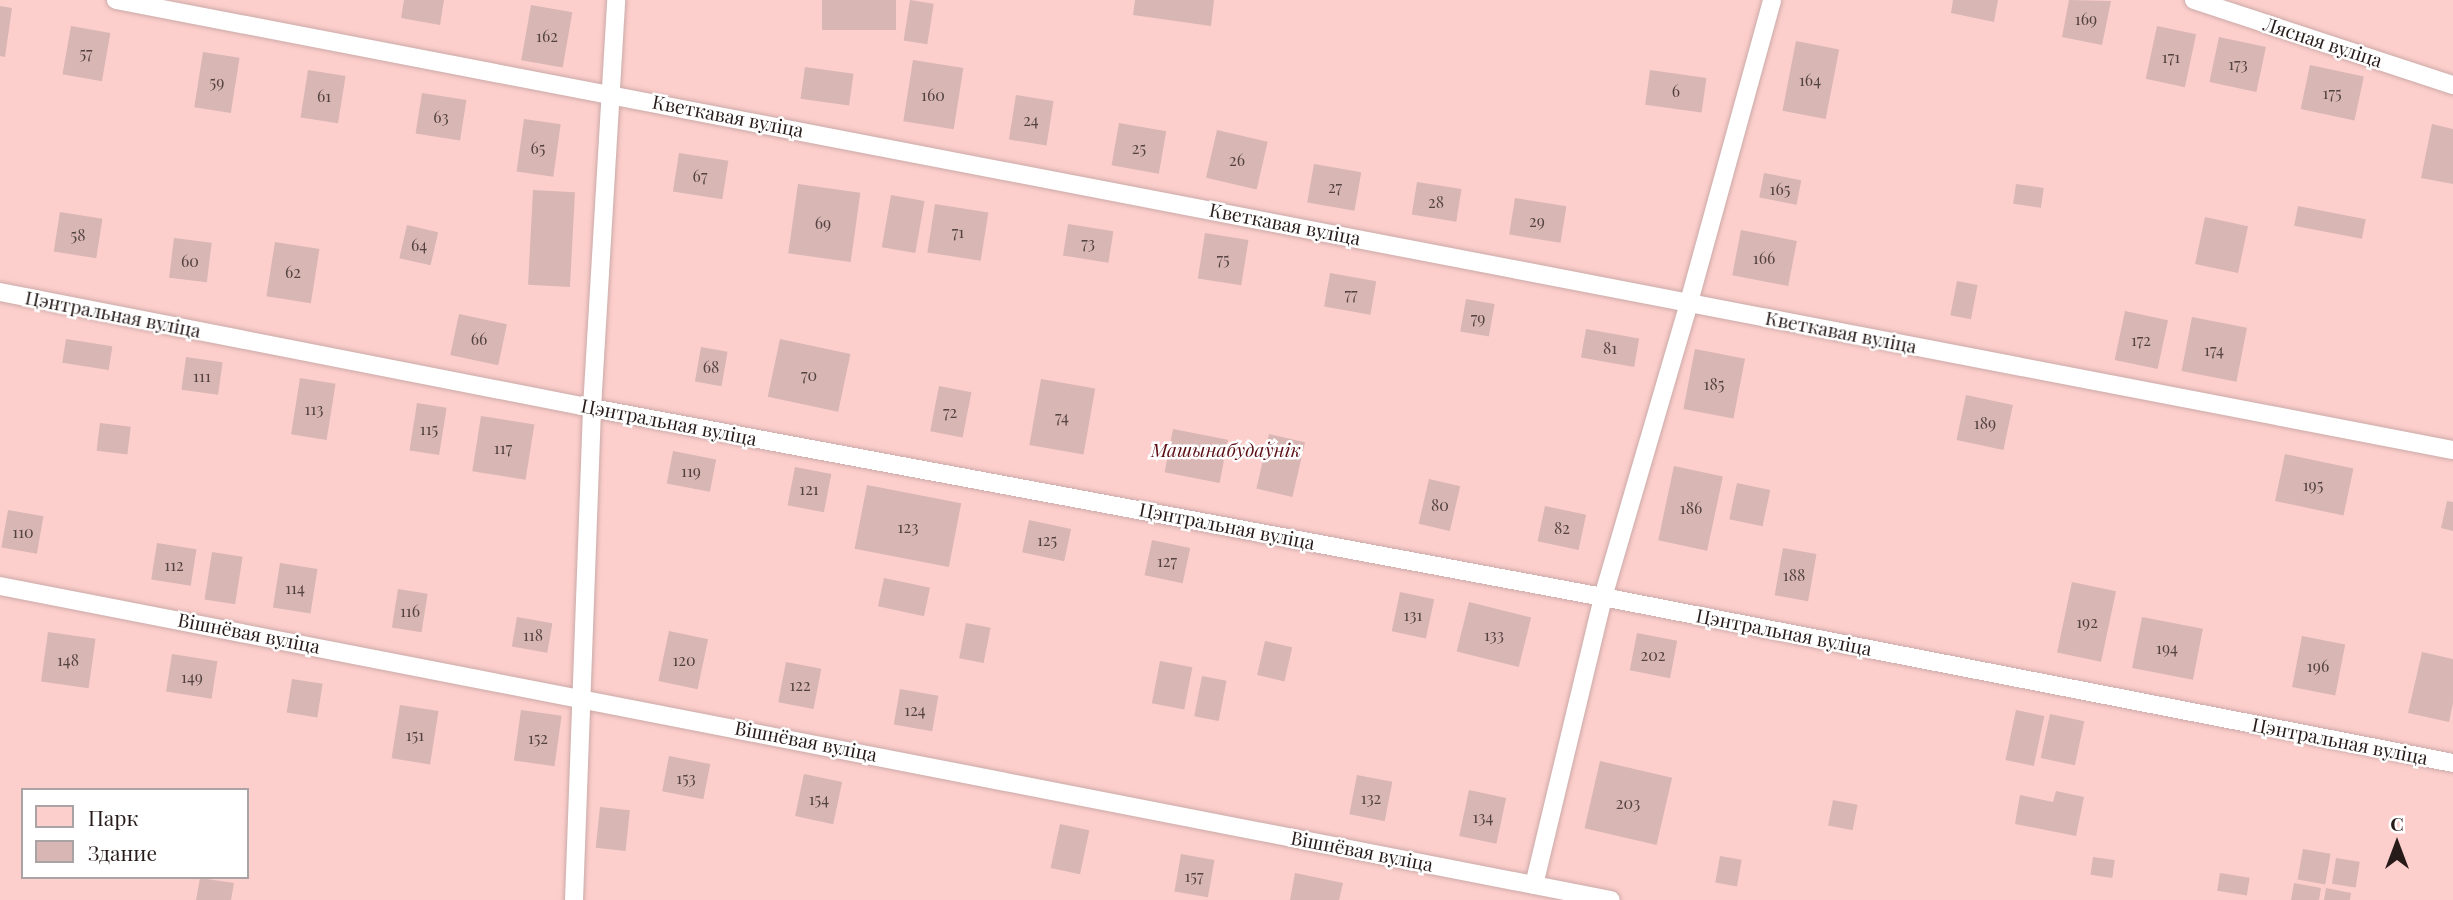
<!DOCTYPE html>
<meta charset="utf-8">
<style>
body{margin:0}
#map{position:relative;width:2453px;height:900px;overflow:hidden;background:#fdf5f5;font-family:"Playfair Display",serif}
div>[style]{position:absolute}
[style*='--x']{left:calc(var(--x)*1px);top:calc(var(--y)*1px);width:calc(var(--w)*1px);rotate:calc(var(--a)*1deg)}
.green>*{inset:0;background:#fdcfcc}
.building>*{inset:0;background:#d8b6b4;transform-origin:0 0}
.roads{filter:drop-shadow(0 0 2px #cbaaa8) drop-shadow(0 0 2px #cbaaa8)}
.service>*{height:18px;margin:-9px;padding:0 9px;transform-origin:9px;border-radius:9px;background:#fff}
span{translate:-50% -50%;white-space:nowrap;text-align:center;line-height:1.15;-webkit-text-stroke:5px #fff;paint-order:stroke}
.number-label{font-size:16px;color:#534240}
.number-label span{-webkit-text-stroke-width:0}
.street-label{font-size:19px;color:#271b1a}
.park-label{font-size:19px;color:#5c0e15;font-style:italic}
.legend{position:absolute;left:21px;top:788px;width:228px;height:91px;box-sizing:border-box;background:#fff;border:2px solid #a9a4a3;margin:0;padding:9px 12px;list-style:none;font-size:21px;color:#271b1a}
.legend li{display:flex;align-items:center;gap:14px;height:35px}
.legend b{width:35px;border:2px solid #a9a4a3}
.north{position:absolute;left:2362px;top:809px;width:70px;height:70px;-webkit-text-stroke:5px #fff;paint-order:stroke;rotate:0deg;font-size:19px;font-weight:700;line-height:28px;text-align:center;color:#271b1a}
.north::after{content:'';display:block;margin:auto;width:24px;height:32px;background:#271b1a;clip-path:polygon(50% 0,100% 100%,50% 72%,0 100%)}
</style>
<div id="map">
<div class="green">
<div style="clip-path:polygon(evenodd,0 0,2453px 0,2453px 900px,0 900px,0 0,23px 790px,247px 790px,247px 877px,23px 877px,23px 790px)"></div>
</div>
<div class="building">
<div style="clip-path:polygon(404px 0,444px 0,440px 25px,401px 18px)"></div>
<div style="left:822px;top:0;width:74px;height:30px"></div>
<div style="left:910px;top:0;width:24px;height:41px;rotate:9deg"></div>
<div style="clip-path:polygon(1135px 0,1214px 0,1211px 26px,1133px 15px)"></div>
<div style="clip-path:polygon(1953px 0,1998px 0,1994px 22px,1951px 13px)"></div>
<div style="clip-path:polygon(2069px 0,2111px 1px,2102px 45px,2062px 37px)"></div>
<div style="left:531px;top:5px;width:42px;height:56px;rotate:10deg"></div>
<div style="clip-path:polygon(0 6px,12px 8px,5px 57px,0 56px)"></div>
<div style="left:71px;top:26px;width:40px;height:49px;rotate:10deg"></div>
<div style="left:2157px;top:26px;width:40px;height:54px;rotate:12deg"></div>
<div style="left:2219px;top:37px;width:48px;height:46px;rotate:12deg"></div>
<div style="left:1796px;top:41px;width:44px;height:71px;rotate:11deg"></div>
<div style="left:203px;top:52px;width:37px;height:56px;rotate:9deg"></div>
<div style="left:913px;top:60px;width:51px;height:62px;rotate:9deg"></div>
<div style="left:2310px;top:65px;width:55px;height:45px;rotate:12deg"></div>
<div style="left:805px;top:67px;width:49px;height:32px;rotate:8deg"></div>
<div style="left:308px;top:70px;width:38px;height:48px;rotate:9deg"></div>
<div style="left:1650px;top:70px;width:57px;height:35px;rotate:8deg"></div>
<div style="left:422px;top:93px;width:45px;height:41px;rotate:9deg"></div>
<div style="left:1016px;top:95px;width:38px;height:45px;rotate:9deg"></div>
<div style="left:524px;top:119px;width:37px;height:53px;rotate:8deg"></div>
<div style="left:1119px;top:123px;width:48px;height:43px;rotate:10deg"></div>
<div style="clip-path:polygon(2432px 124px,2453px 129px,2453px 184px,2421px 178px)"></div>
<div style="left:1217px;top:130px;width:52px;height:49px;rotate:13deg"></div>
<div style="left:679px;top:153px;width:50px;height:39px;rotate:9deg"></div>
<div style="left:1314px;top:164px;width:48px;height:39px;rotate:10deg"></div>
<div style="left:1764px;top:173px;width:38px;height:25px;rotate:11deg"></div>
<div style="left:1417px;top:182px;width:45px;height:33px;rotate:9deg"></div>
<div style="left:798px;top:184px;width:63px;height:70px;rotate:8deg"></div>
<div style="left:2016px;top:184px;width:28px;height:20px;rotate:8deg"></div>
<div style="left:533px;top:190px;width:42px;height:95px;rotate:3deg"></div>
<div style="left:891px;top:195px;width:34px;height:53px;rotate:10deg"></div>
<div style="left:1515px;top:198px;width:52px;height:37px;rotate:9deg"></div>
<div style="left:935px;top:204px;width:54px;height:49px;rotate:9deg"></div>
<div style="left:2298px;top:206px;width:69px;height:20px;rotate:11deg"></div>
<div style="left:60px;top:212px;width:43px;height:40px;rotate:9deg"></div>
<div style="left:2205px;top:217px;width:44px;height:48px;rotate:12deg"></div>
<div style="left:1068px;top:224px;width:46px;height:32px;rotate:9deg"></div>
<div style="left:407px;top:225px;width:32px;height:34px;rotate:13deg"></div>
<div style="left:1741px;top:230px;width:57px;height:46px;rotate:11deg"></div>
<div style="left:1205px;top:233px;width:44px;height:46px;rotate:9deg"></div>
<div style="left:174px;top:238px;width:38px;height:40px;rotate:7deg"></div>
<div style="left:275px;top:242px;width:45px;height:55px;rotate:9deg"></div>
<div style="left:1330px;top:273px;width:47px;height:34px;rotate:10deg"></div>
<div style="left:1957px;top:281px;width:21px;height:35px;rotate:11deg"></div>
<div style="left:1466px;top:299px;width:29px;height:33px;rotate:10deg"></div>
<div style="left:2125px;top:311px;width:44px;height:50px;rotate:12deg"></div>
<div style="left:459px;top:314px;width:49px;height:42px;rotate:12deg"></div>
<div style="left:2192px;top:317px;width:56px;height:55px;rotate:11deg"></div>
<div style="left:1586px;top:329px;width:54px;height:29px;rotate:10deg"></div>
<div style="left:66px;top:339px;width:47px;height:24px;rotate:9deg"></div>
<div style="left:780px;top:339px;width:72px;height:59px;rotate:12deg"></div>
<div style="left:701px;top:347px;width:27px;height:35px;rotate:10deg"></div>
<div style="left:1695px;top:349px;width:51px;height:61px;rotate:11deg"></div>
<div style="left:186px;top:357px;width:37px;height:33px;rotate:8deg"></div>
<div style="left:300px;top:378px;width:36px;height:57px;rotate:9deg"></div>
<div style="left:1041px;top:379px;width:55px;height:67px;rotate:10deg"></div>
<div style="left:939px;top:386px;width:33px;height:46px;rotate:11deg"></div>
<div style="left:1966px;top:395px;width:48px;height:46px;rotate:12deg"></div>
<div style="left:417px;top:403px;width:30px;height:48px;rotate:9deg"></div>
<div style="left:481px;top:416px;width:54px;height:56px;rotate:9deg"></div>
<div style="left:100px;top:423px;width:31px;height:28px;rotate:7deg"></div>
<div style="left:1173px;top:429px;width:56px;height:44px;rotate:11deg"></div>
<div style="left:1269px;top:434px;width:37px;height:56px;rotate:13deg"></div>
<div style="left:673px;top:451px;width:44px;height:33px;rotate:11deg"></div>
<div style="left:2285px;top:454px;width:70px;height:48px;rotate:12deg"></div>
<div style="left:1674px;top:466px;width:50px;height:76px;rotate:12deg"></div>
<div style="left:795px;top:467px;width:37px;height:39px;rotate:11deg"></div>
<div style="left:1429px;top:479px;width:32px;height:46px;rotate:13deg"></div>
<div style="left:1737px;top:483px;width:34px;height:37px;rotate:12deg"></div>
<div style="left:867px;top:485px;width:96px;height:65px;rotate:11deg"></div>
<div style="clip-path:polygon(2447px 501px,2453px 502px,2453px 531px,2441px 528px)"></div>
<div style="left:1545px;top:506px;width:42px;height:36px;rotate:12deg"></div>
<div style="left:8px;top:510px;width:36px;height:38px;rotate:10deg"></div>
<div style="left:1029px;top:520px;width:43px;height:33px;rotate:12deg"></div>
<div style="left:1152px;top:540px;width:39px;height:36px;rotate:12deg"></div>
<div style="left:157px;top:543px;width:40px;height:37px;rotate:9deg"></div>
<div style="left:1783px;top:548px;width:34px;height:48px;rotate:10deg"></div>
<div style="left:212px;top:552px;width:31px;height:48px;rotate:9deg"></div>
<div style="left:280px;top:563px;width:38px;height:45px;rotate:9deg"></div>
<div style="left:884px;top:578px;width:47px;height:29px;rotate:12deg"></div>
<div style="left:2072px;top:582px;width:45px;height:72px;rotate:12deg"></div>
<div style="left:398px;top:589px;width:30px;height:39px;rotate:9deg"></div>
<div style="left:1400px;top:592px;width:35px;height:40px;rotate:12deg"></div>
<div style="left:1469px;top:602px;width:64px;height:51px;rotate:14deg"></div>
<div style="left:517px;top:617px;width:36px;height:30px;rotate:10deg"></div>
<div style="left:2142px;top:617px;width:62px;height:52px;rotate:11deg"></div>
<div style="left:966px;top:623px;width:25px;height:36px;rotate:11deg"></div>
<div style="left:669px;top:631px;width:40px;height:51px;rotate:12deg"></div>
<div style="left:48px;top:632px;width:48px;height:50px;rotate:8deg"></div>
<div style="left:1637px;top:633px;width:41px;height:38px;rotate:11deg"></div>
<div style="left:2302px;top:636px;width:44px;height:52px;rotate:11deg"></div>
<div style="left:1265px;top:641px;width:28px;height:35px;rotate:13deg"></div>
<div style="clip-path:polygon(2422px 652px,2453px 659px,2453px 703px,2449px 722px,2408px 713px)"></div>
<div style="left:172px;top:654px;width:46px;height:38px;rotate:9deg"></div>
<div style="left:1160px;top:661px;width:33px;height:43px;rotate:11deg"></div>
<div style="left:786px;top:662px;width:36px;height:41px;rotate:11deg"></div>
<div style="left:1202px;top:676px;width:25px;height:41px;rotate:11deg"></div>
<div style="left:292px;top:679px;width:31px;height:34px;rotate:9deg"></div>
<div style="left:900px;top:689px;width:39px;height:36px;rotate:10deg"></div>
<div style="left:400px;top:705px;width:39px;height:54px;rotate:9deg"></div>
<div style="left:521px;top:710px;width:41px;height:51px;rotate:8deg"></div>
<div style="left:2016px;top:710px;width:29px;height:51px;rotate:12deg"></div>
<div style="left:2050px;top:714px;width:35px;height:45px;rotate:12deg"></div>
<div style="left:669px;top:756px;width:42px;height:36px;rotate:11deg"></div>
<div style="left:1600px;top:761px;width:74px;height:69px;rotate:13deg"></div>
<div style="left:804px;top:774px;width:39px;height:43px;rotate:12deg"></div>
<div style="left:1357px;top:775px;width:36px;height:40px;rotate:11deg"></div>
<div style="left:1469px;top:790px;width:38px;height:47px;rotate:12deg"></div>
<div style="clip-path:polygon(2056px 791px,2084px 797px,2076px 836px,2015px 824px,2020px 795px,2053px 802px)"></div>
<div style="left:1833px;top:800px;width:25px;height:26px;rotate:11deg"></div>
<div style="left:600px;top:807px;width:30px;height:41px;rotate:6deg"></div>
<div style="left:1060px;top:824px;width:30px;height:45px;rotate:12deg"></div>
<div style="left:2303px;top:849px;width:28px;height:31px;rotate:10deg"></div>
<div style="left:1181px;top:854px;width:34px;height:38px;rotate:10deg"></div>
<div style="left:1720px;top:856px;width:22px;height:27px;rotate:10deg"></div>
<div style="left:2093px;top:857px;width:22px;height:18px;rotate:8deg"></div>
<div style="left:2336px;top:858px;width:24px;height:26px;rotate:9deg"></div>
<div style="clip-path:polygon(1295px 873px,1343px 883px,1339px 900px,1290px 900px)"></div>
<div style="left:2220px;top:873px;width:30px;height:18px;rotate:9deg"></div>
<div style="clip-path:polygon(200px 878px,234px 883px,231px 900px,196px 900px)"></div>
<div style="clip-path:polygon(2294px 883px,2321px 888px,2319px 900px,2291px 900px)"></div>
<div style="clip-path:polygon(2326px 888px,2351px 893px,2350px 900px,2324px 900px)"></div>
</div>
<div class="roads">
<div class="service">
<div style="--x:116;--y:0;--w:2380;--a:10.9"></div>
<div style="--x:2194;--y:0;--w:273;--a:18.2"></div>
<div style="--x:0;--y:292;--w:603;--a:11.09"></div>
<div style="--x:592;--y:408;--w:1029;--a:10.59"></div>
<div style="--x:1603;--y:597;--w:866;--a:11.05"></div>
<div style="--x:0;--y:586;--w:1641;--a:11.03"></div>
<div style="--x:1534;--y:885;--w:296;--a:-76.5"></div>
<div style="--x:1603;--y:597;--w:307;--a:-73.7"></div>
<div style="--x:1689;--y:302;--w:313;--a:-74.6"></div>
<div style="--x:574;--y:900;--w:492;--a:-87.9"></div>
<div style="--x:592;--y:408;--w:409;--a:-86.6"></div>
</div>
</div>
<div class="number-label">
<span style="left:2086px;top:19px">169</span>
<span style="left:547px;top:36px">162</span>
<span style="left:86px;top:53px">57</span>
<span style="left:2171px;top:57px">171</span>
<span style="left:2238px;top:64px">173</span>
<span style="left:1810px;top:80px">164</span>
<span style="left:217px;top:82px">59</span>
<span style="left:1676px;top:91px">6</span>
<span style="left:2332px;top:93px">175</span>
<span style="left:933px;top:95px">160</span>
<span style="left:324px;top:96px">61</span>
<span style="left:441px;top:117px">63</span>
<span style="left:1031px;top:120px">24</span>
<span style="left:538px;top:148px">65</span>
<span style="left:1139px;top:148px">25</span>
<span style="left:1237px;top:160px">26</span>
<span style="left:700px;top:176px">67</span>
<span style="left:1335px;top:187px">27</span>
<span style="left:1780px;top:189px">165</span>
<span style="left:1436px;top:202px">28</span>
<span style="left:1537px;top:221px">29</span>
<span style="left:823px;top:223px">69</span>
<span style="left:958px;top:232px">71</span>
<span style="left:78px;top:235px">58</span>
<span style="left:1088px;top:243px">73</span>
<span style="left:419px;top:245px">64</span>
<span style="left:1764px;top:258px">166</span>
<span style="left:1223px;top:259px">75</span>
<span style="left:190px;top:261px">60</span>
<span style="left:293px;top:272px">62</span>
<span style="left:1351px;top:294px">77</span>
<span style="left:1478px;top:318px">79</span>
<span style="left:479px;top:339px">66</span>
<span style="left:2141px;top:340px">172</span>
<span style="left:1610px;top:348px">81</span>
<span style="left:2214px;top:350px">174</span>
<span style="left:711px;top:367px">68</span>
<span style="left:809px;top:375px">70</span>
<span style="left:202px;top:376px">111</span>
<span style="left:1714px;top:384px">185</span>
<span style="left:314px;top:409px">113</span>
<span style="left:950px;top:412px">72</span>
<span style="left:1062px;top:417px">74</span>
<span style="left:1985px;top:423px">189</span>
<span style="left:429px;top:429px">115</span>
<span style="left:503px;top:448px">117</span>
<span style="left:691px;top:471px">119</span>
<span style="left:2313px;top:485px">195</span>
<span style="left:809px;top:489px">121</span>
<span style="left:1440px;top:505px">80</span>
<span style="left:1691px;top:508px">186</span>
<span style="left:908px;top:527px">123</span>
<span style="left:1562px;top:528px">82</span>
<span style="left:23px;top:532px">110</span>
<span style="left:1047px;top:540px">125</span>
<span style="left:1167px;top:561px">127</span>
<span style="left:174px;top:565px">112</span>
<span style="left:1794px;top:575px">188</span>
<span style="left:295px;top:588px">114</span>
<span style="left:410px;top:611px">116</span>
<span style="left:1413px;top:615px">131</span>
<span style="left:2087px;top:622px">192</span>
<span style="left:533px;top:635px">118</span>
<span style="left:1494px;top:635px">133</span>
<span style="left:2167px;top:648px">194</span>
<span style="left:1653px;top:655px">202</span>
<span style="left:68px;top:660px">148</span>
<span style="left:684px;top:660px">120</span>
<span style="left:2318px;top:666px">196</span>
<span style="left:192px;top:677px">149</span>
<span style="left:800px;top:685px">122</span>
<span style="left:915px;top:710px">124</span>
<span style="left:415px;top:735px">151</span>
<span style="left:538px;top:738px">152</span>
<span style="left:686px;top:778px">153</span>
<span style="left:1371px;top:798px">132</span>
<span style="left:819px;top:799px">154</span>
<span style="left:1628px;top:803px">203</span>
<span style="left:1483px;top:817px">134</span>
<span style="left:1194px;top:876px">157</span>
</div>
<div class="street-label">
<span style="left:2323px;top:42px;rotate:18deg">Лясная вуліца</span>
<span style="left:728px;top:116px;rotate:11deg">Кветкавая вуліца</span>
<span style="left:1285px;top:224px;rotate:11deg">Кветкавая вуліца</span>
<span style="left:113px;top:314px;rotate:11deg">Цэнтральная вуліца</span>
<span style="left:1841px;top:332px;rotate:11deg">Кветкавая вуліца</span>
<span style="left:669px;top:422px;rotate:11deg">Цэнтральная вуліца</span>
<span style="left:1227px;top:526px;rotate:11deg">Цэнтральная вуліца</span>
<span style="left:1784px;top:632px;rotate:11deg">Цэнтральная вуліца</span>
<span style="left:249px;top:633px;rotate:11deg">Вішнёвая вуліца</span>
<span style="left:806px;top:741px;rotate:11deg">Вішнёвая вуліца</span>
<span style="left:2340px;top:741px;rotate:11deg">Цэнтральная вуліца</span>
<span style="left:1362px;top:851px;rotate:11deg">Вішнёвая вуліца</span>
</div>
<div class="park-label">
<span style="left:1226px;top:450px">Машынабудаўнік</span>
</div>
<ul class="legend">
<li><b style="height:19px;background:#fdcfcc"></b>Парк</li>
<li><b style="height:19px;background:#d8b6b4"></b>Здание</li>
</ul>
<div class="north">С</div>
</div>
